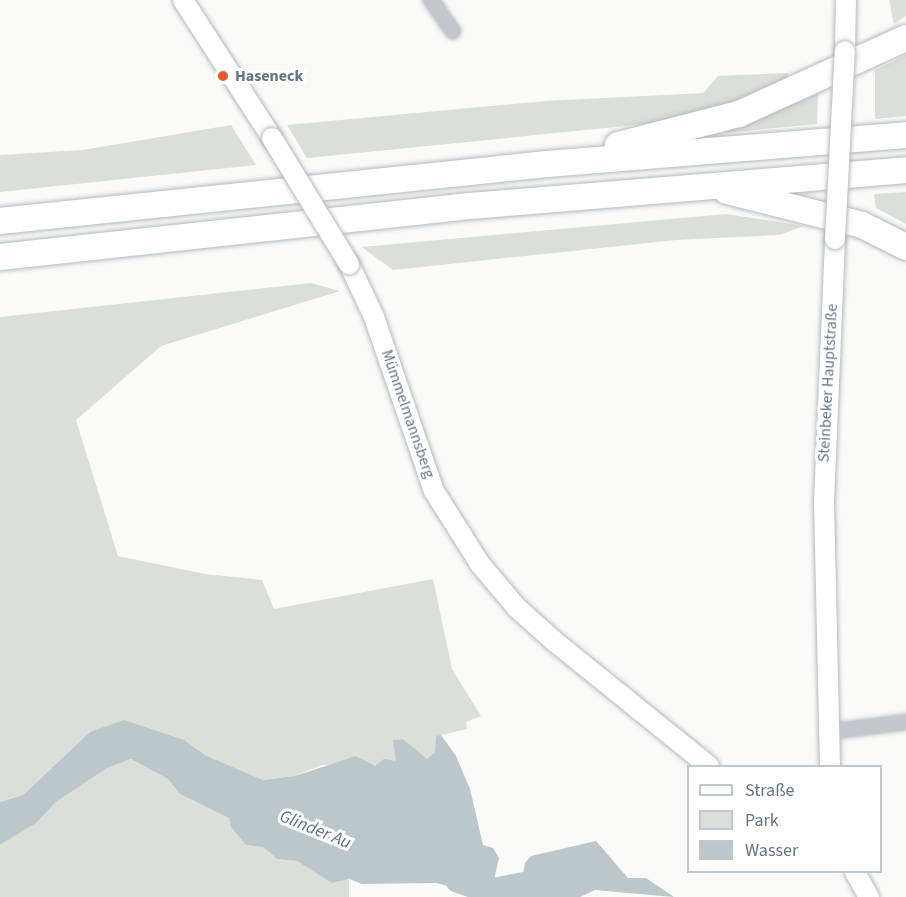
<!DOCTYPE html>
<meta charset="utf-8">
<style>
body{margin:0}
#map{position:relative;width:906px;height:897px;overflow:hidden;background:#fafaf8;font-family:"Source Sans 3",sans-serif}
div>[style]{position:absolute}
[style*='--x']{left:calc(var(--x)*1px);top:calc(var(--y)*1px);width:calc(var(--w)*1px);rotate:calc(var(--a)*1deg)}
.green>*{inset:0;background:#dadfd7}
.water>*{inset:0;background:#bbc7cb}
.river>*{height:27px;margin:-13.5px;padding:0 13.5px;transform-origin:13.5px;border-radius:13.5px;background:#bbc7cb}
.roads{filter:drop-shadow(0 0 2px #b3babf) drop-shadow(0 0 2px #b3babf)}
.street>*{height:14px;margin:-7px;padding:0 7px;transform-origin:7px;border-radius:7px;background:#c3c8cc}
.secondary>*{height:20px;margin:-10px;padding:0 10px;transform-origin:10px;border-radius:10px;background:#fff}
.highway>*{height:26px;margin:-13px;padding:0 13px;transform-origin:13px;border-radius:13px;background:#fff}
.bridges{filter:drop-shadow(0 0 2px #b3babf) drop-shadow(0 0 2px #b3babf)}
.secondary-bridge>*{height:20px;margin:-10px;padding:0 10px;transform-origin:10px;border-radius:10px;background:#fff}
.dots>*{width:16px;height:16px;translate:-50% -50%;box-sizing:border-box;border:3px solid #fff;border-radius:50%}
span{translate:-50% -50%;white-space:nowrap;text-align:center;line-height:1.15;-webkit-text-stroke:6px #fff;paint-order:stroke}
.poi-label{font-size:16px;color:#657683;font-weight:700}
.left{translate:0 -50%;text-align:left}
.street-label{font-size:16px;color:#657683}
.water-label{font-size:18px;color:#60757c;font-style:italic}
.legend{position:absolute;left:687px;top:765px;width:195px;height:108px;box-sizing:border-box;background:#fff;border:2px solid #c1c8cd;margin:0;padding:8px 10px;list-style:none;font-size:18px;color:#657683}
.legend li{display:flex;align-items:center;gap:12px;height:30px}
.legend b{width:30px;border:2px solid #c1c8cd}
</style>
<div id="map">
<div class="green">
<div style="clip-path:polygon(889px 0,906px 0,906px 16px,894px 24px)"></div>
<div style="clip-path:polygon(906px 55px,906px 116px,875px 119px,875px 70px)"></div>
<div style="clip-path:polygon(788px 73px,789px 83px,722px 108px,646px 124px,307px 158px,287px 125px,546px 101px,703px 93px,718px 76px)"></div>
<div style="clip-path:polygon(818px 94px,817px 124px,724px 133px,728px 129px)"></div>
<div style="clip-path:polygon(231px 125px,256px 165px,0 192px,0 155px,83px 150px)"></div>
<div style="clip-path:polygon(906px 192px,906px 224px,876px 208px,874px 194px)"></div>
<div style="clip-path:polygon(726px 214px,804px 226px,779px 235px,676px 240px,393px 270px,362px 247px)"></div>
<div style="clip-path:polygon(311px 283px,340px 291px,161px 346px,76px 420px,118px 556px,205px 574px,262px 580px,274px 609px,433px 579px,452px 669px,481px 716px,466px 722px,467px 729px,437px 736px,435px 752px,427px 760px,403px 739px,394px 740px,396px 761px,375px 766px,322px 765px,295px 776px,263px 780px,205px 755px,184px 740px,90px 732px,23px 795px,0 802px,0 317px)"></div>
<div style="clip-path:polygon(131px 759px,168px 779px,180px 794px,230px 818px,246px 845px,263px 847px,277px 859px,297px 861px,332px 883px,349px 879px,349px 897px,0 897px,0 845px,36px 823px,56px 802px,107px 768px)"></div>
</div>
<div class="water">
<div style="clip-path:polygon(124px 720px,184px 740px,205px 755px,263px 780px,295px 776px,356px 756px,375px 766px,384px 759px,396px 761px,393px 740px,403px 739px,427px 759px,435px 752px,436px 736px,441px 735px,456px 756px,470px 789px,483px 845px,493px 848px,499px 858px,490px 897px,436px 883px,362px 884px,349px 879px,332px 883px,297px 861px,277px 859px,263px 847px,246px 845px,231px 827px,229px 818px,180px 794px,168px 779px,131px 759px,107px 768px,56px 802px,36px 823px,0 845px,0 802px,23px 795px,90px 732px)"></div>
<div style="clip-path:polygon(596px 841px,628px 878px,646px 878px,674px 897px,595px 890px,580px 897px,527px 897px,520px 891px,525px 863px,531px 856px)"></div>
</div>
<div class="river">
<div style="--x:458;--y:879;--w:36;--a:19"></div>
<div style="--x:492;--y:891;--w:64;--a:-10.8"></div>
</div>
<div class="roads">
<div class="street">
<div style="--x:431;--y:0;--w:38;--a:55"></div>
<div style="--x:828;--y:732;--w:79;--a:-7.3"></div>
</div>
<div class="secondary">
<div style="--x:183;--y:0;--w:164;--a:57.2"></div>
<div style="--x:845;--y:51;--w:51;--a:-88.9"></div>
<div style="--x:349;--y:264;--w:59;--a:64.7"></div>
<div style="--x:374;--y:317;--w:184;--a:71"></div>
<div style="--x:434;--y:491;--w:86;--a:57.8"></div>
<div style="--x:480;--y:564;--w:57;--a:49.9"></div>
<div style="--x:517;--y:608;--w:50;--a:41.7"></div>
<div style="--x:554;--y:641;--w:199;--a:38.9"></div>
<div style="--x:830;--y:766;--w:263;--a:-91.3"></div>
<div style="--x:824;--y:503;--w:264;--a:-87.6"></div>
<div style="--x:855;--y:872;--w:29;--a:61"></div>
</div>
<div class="highway">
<div style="--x:618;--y:145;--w:125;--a:-14.4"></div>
<div style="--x:739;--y:114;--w:183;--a:-24.5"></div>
<div style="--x:727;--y:191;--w:139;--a:14.1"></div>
<div style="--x:862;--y:225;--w:49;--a:26.6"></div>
<div style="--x:0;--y:221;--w:550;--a:-5.95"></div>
<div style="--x:547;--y:164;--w:360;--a:-4.6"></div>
<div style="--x:0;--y:257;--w:461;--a:-6.2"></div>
<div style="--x:458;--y:207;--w:450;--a:-4.7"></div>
</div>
</div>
<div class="bridges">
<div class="secondary-bridge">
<div style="--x:272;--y:138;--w:148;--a:58.6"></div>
<div style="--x:835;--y:239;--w:188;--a:-87"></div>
</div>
</div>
<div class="dots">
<div style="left:223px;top:76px;background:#e4572e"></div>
</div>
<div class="poi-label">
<span class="left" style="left:235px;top:76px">Haseneck</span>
</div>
<div class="street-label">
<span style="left:828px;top:383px;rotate:-87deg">Steinbeker Hauptstraße</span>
<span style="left:408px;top:414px;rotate:71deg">Mümmelmannsberg</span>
</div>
<div class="water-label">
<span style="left:315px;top:830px;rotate:22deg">Glinder Au</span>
</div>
<ul class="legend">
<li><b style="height:8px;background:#fff"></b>Straße</li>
<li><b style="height:16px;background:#dadfd7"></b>Park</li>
<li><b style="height:16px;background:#bbc7cb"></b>Wasser</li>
</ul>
</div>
